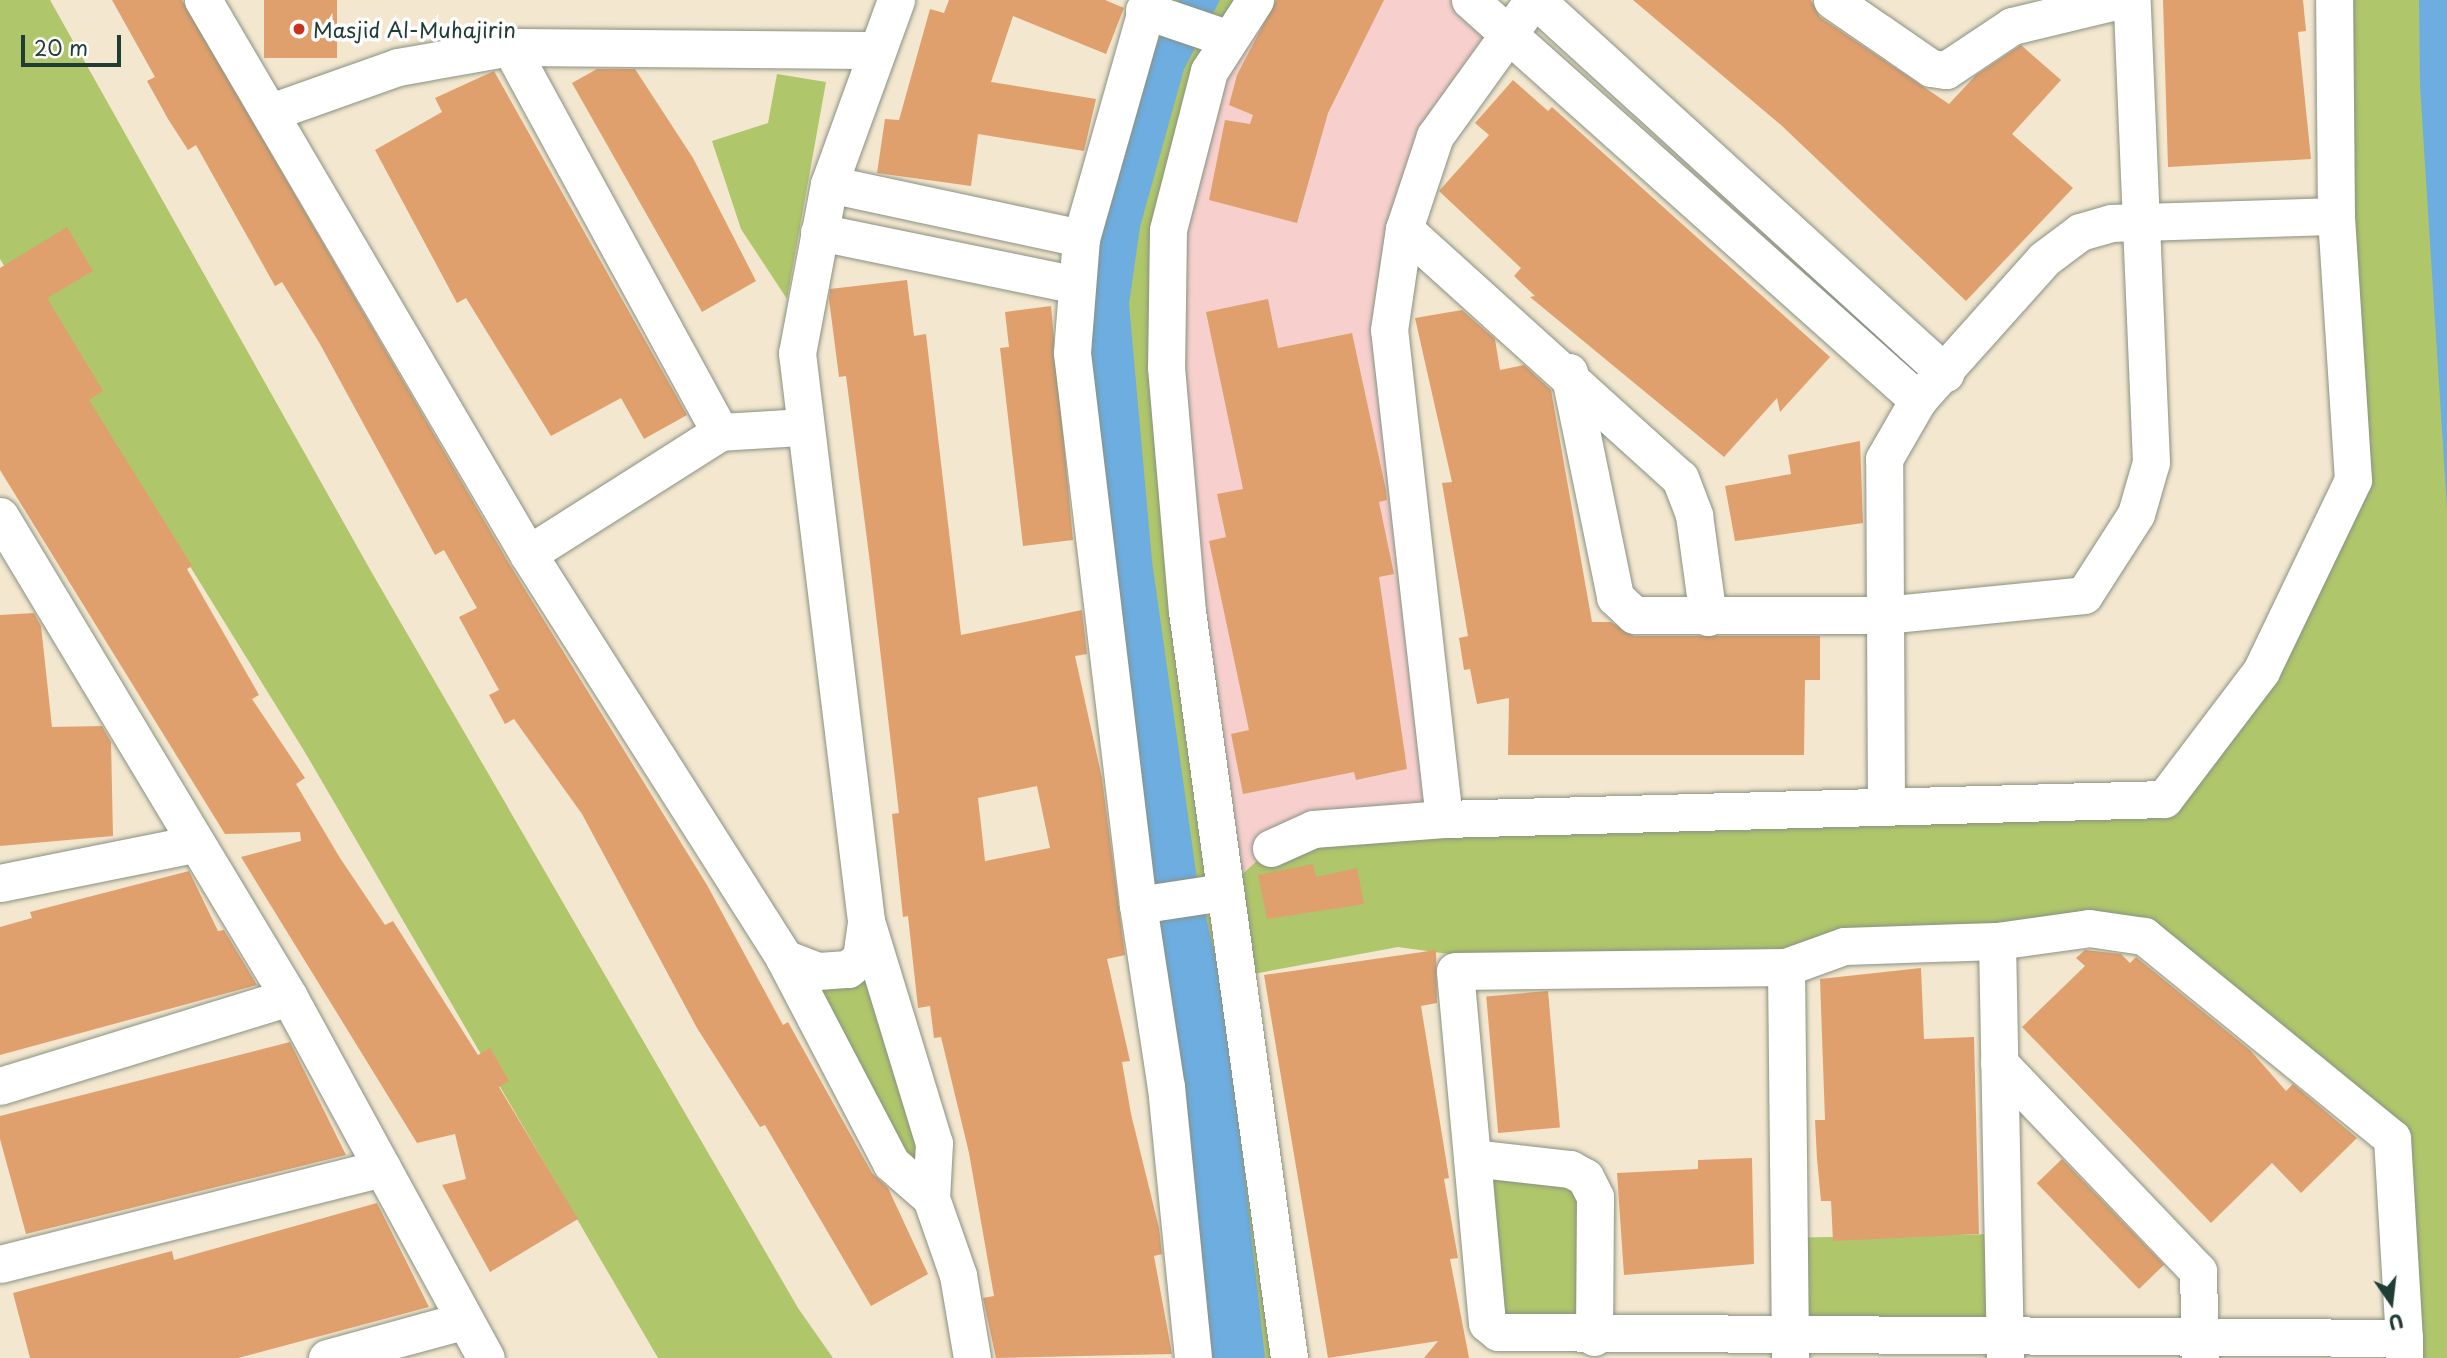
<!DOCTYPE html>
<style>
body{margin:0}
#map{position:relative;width:2447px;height:1358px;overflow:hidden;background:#f3e7cf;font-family:"Playpen Sans",sans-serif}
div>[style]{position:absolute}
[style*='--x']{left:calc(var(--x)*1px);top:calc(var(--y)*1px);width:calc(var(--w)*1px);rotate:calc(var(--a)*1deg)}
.built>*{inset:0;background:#f7d0cd}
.green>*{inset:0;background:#afc66b;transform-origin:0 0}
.water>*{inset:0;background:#6dade0}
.building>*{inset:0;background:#dfa06d;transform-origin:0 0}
.roads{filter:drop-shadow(0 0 2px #899282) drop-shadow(0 0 2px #899282)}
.minor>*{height:37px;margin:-18.5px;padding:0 18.5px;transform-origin:18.5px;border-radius:18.5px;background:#fff}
.dots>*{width:19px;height:19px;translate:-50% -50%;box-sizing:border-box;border:4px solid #fff;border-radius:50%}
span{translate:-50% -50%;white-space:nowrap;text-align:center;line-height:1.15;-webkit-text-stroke:7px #fff;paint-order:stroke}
.poi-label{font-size:21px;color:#1f3d34}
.left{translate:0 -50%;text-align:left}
.north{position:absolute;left:2356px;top:1267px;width:70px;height:70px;-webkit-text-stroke:5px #fff;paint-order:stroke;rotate:166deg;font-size:19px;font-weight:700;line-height:28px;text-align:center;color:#1f3d34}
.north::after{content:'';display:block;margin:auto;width:24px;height:32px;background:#1f3d34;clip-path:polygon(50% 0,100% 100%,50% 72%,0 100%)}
.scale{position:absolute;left:21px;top:35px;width:100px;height:32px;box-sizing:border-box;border:4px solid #1f3d34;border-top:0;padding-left:9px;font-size:21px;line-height:24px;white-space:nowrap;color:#1f3d34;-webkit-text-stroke:5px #fff;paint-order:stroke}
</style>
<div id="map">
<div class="built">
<div style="clip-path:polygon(1255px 0,1470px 0,1508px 32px,1435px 136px,1388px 362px,1444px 819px,1223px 892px,1168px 230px)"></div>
</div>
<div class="green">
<div style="clip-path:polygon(0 0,50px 0,372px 573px,798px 1308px,833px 1358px,658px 1358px,306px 754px,0 259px)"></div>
<div style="clip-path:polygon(1149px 0,1255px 0,1168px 230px,1223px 892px,1271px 848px,1313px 829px,2156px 801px,2346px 504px,2334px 0,2447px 0,2447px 1358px,2404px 1358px,2392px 1138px,2144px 936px,1455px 971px,1449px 954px,1398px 947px,1237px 977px,1289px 1358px,1193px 1358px,1204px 913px,1228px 929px,1204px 895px,1128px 822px,1098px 593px)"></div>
<div style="clip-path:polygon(777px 74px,826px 82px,787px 299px,741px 229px,712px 141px,768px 123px)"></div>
<div style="clip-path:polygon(866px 921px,931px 1198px,784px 958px,848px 969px)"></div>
<div style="clip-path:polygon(1472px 1158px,1585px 1177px,1594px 1337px,1498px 1332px)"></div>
<div style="left:2002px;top:1234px;width:103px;height:213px;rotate:89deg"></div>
</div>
<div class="water">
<div style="clip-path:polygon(1179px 0,1220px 0,1184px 69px,1140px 227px,1129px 304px,1152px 561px,1197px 879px,1225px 998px,1265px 1358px,1207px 1358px,1087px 351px,1090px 272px,1149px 59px)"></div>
<div style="clip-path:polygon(2419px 0,2447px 0,2447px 509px,2420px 85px)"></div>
</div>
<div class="building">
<div style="clip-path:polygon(112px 0,182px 0,510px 565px,707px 885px,783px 1025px,788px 1022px,872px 1173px,888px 1188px,928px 1274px,871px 1306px,765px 1125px,760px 1127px,697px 1028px,582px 814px,514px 719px,505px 724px,489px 695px,499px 690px,459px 617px,477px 608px,444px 550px,435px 555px,320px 344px,282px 282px,275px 286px,196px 145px,188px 150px,168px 119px,147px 81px,155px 77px)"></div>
<div style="left:264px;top:0;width:73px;height:58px"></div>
<div style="clip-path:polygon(949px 0,1105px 0,1124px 8px,1106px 54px,1013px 16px,991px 82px,1096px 99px,1084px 151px,978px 134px,971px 186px,877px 173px,885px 119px,899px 120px,930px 9px,944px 13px)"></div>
<div style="clip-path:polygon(1276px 0,1384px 0,1328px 113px,1297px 223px,1209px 200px,1225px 120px,1250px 124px,1253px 115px,1229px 105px,1237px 75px)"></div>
<div style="clip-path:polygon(1633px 0,1811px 0,1820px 17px,1949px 104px,1976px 75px,2021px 45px,2061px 80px,2012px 134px,2073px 188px,1966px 301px,1781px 125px)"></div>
<div style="clip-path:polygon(2163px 0,2303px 0,2306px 31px,2298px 32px,2311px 159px,2168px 167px)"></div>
<div style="clip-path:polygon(597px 69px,635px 69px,693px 158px,756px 281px,702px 312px,572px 83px)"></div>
<div style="clip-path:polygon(494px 71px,687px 415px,644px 439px,621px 398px,551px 436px,466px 298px,457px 303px,375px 150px,442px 112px,435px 98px)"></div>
<div style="clip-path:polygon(1513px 80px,1548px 111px,1552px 107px,1830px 357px,1780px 412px,1777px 398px,1724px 457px,1530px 297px,1535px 296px,1514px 276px,1521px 268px,1439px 191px,1489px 135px,1475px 123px)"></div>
<div style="clip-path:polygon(67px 227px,93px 271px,47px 298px,103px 391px,89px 400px,192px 566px,187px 569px,259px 695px,252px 699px,305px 778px,296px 784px,340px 858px,385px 925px,393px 921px,478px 1055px,490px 1048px,509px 1081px,499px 1087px,578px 1219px,490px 1272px,442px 1185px,466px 1179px,455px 1134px,417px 1143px,241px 857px,301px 841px,300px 832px,225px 834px,0 470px,0 268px)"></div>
<div style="clip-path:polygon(evenodd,907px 280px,914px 336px,926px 334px,961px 635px,1082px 610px,1087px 654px,1075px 656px,1102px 778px,1125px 955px,1107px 959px,1130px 1061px,1122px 1062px,1131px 1114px,1159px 1228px,1162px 1254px,1154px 1256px,1172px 1354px,996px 1358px,983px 1298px,994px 1296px,969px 1153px,941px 1037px,934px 1038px,930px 1006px,918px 1008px,908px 916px,903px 917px,892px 814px,899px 813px,870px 563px,846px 376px,839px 377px,829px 299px,830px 289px,907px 280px,1037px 786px,1050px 848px,985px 861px,978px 798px,1037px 786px)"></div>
<div style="clip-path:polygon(1268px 299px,1278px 348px,1352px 333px,1386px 490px,1387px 500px,1379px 502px,1394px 574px,1379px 577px,1407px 769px,1356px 780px,1354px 772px,1243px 794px,1231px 734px,1249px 730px,1209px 541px,1226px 537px,1217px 494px,1243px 489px,1206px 312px)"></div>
<div style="clip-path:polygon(1051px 306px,1073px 540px,1023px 546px,1000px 348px,1009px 347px,1005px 312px)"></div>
<div style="clip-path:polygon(1462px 310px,1495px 339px,1500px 370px,1524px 365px,1551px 390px,1592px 622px,1611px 622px,1634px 636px,1820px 636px,1820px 680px,1805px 680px,1804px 755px,1508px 755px,1509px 698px,1477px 704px,1470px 669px,1464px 670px,1459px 638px,1468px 636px,1442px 483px,1452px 482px,1415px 318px)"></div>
<div style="clip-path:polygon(1860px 441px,1863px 523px,1735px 541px,1725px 486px,1791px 474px,1788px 455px)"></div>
<div style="clip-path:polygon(34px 613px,41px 626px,52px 727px,102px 726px,111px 742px,113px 836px,0 846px,0 615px)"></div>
<div style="clip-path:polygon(1313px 864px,1316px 877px,1357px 868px,1364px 904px,1267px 919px,1258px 875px)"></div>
<div style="clip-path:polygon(189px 871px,218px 931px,224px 930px,257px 985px,0 1055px,0 927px,32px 918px,30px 912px)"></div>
<div style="clip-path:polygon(1436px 950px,1437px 1003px,1421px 1006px,1449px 1178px,1444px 1179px,1458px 1258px,1450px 1259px,1469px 1358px,1424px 1358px,1438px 1341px,1328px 1358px,1264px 975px)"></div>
<div style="clip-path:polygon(2085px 950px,2121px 954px,2130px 963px,2136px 957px,2250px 1050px,2286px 1091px,2293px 1084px,2357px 1138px,2301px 1193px,2272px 1163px,2211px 1223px,2022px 1027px,2085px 966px,2076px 958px)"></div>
<div style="clip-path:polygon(1921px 968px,1924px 1039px,1974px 1037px,1979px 1234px,1833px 1241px,1831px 1201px,1821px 1201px,1817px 1159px,1815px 1120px,1825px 1120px,1820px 979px)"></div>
<div style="left:1548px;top:991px;width:137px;height:62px;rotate:85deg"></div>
<div style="clip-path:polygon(290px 1042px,346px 1155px,26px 1234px,0 1139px,0 1116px)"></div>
<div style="clip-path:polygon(1752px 1158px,1754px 1264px,1624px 1275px,1617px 1173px,1698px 1169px,1698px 1160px)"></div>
<div style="left:2062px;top:1159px;width:147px;height:35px;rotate:46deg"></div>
<div style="clip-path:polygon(377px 1203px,429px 1307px,238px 1358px,30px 1358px,13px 1293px,172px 1251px,174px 1260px)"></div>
</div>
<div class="roads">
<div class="minor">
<div style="--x:203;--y:0;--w:642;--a:59.6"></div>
<div style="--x:528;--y:554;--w:478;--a:57.6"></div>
<div style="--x:784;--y:958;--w:231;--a:62.4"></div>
<div style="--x:891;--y:1163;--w:53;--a:41.2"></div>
<div style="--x:896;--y:0;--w:196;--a:110"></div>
<div style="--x:829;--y:184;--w:172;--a:100.7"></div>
<div style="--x:797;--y:353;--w:572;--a:83.07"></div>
<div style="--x:866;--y:921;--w:232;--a:73"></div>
<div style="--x:934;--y:1143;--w:55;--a:93.1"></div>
<div style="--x:931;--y:1198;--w:82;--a:70.7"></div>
<div style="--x:958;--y:1275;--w:84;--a:80.4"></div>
<div style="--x:1149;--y:0;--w:248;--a:105.9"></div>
<div style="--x:1081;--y:238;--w:115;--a:94.5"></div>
<div style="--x:1072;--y:353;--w:556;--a:83.18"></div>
<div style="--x:1138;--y:905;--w:184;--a:81.3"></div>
<div style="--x:1166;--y:1087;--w:272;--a:84.3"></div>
<div style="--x:1255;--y:0;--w:85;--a:122.9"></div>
<div style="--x:1209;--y:71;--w:164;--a:104.5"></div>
<div style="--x:1168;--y:230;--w:137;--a:90.8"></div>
<div style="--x:1166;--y:367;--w:245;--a:85.1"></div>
<div style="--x:1187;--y:611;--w:754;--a:82.22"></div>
<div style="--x:1470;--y:0;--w:601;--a:41.76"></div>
<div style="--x:1536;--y:0;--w:554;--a:42.36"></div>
<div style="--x:1832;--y:0;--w:120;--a:34.5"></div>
<div style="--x:1931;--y:68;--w:15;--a:8"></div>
<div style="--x:1946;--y:70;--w:79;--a:-33.7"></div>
<div style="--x:2012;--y:26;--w:111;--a:-13.5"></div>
<div style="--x:1144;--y:10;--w:90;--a:18.8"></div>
<div style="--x:510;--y:47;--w:439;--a:61.4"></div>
<div style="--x:271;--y:112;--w:135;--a:-19.5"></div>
<div style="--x:398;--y:67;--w:114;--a:-10.1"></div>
<div style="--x:510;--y:47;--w:365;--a:0.5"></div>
<div style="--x:829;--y:184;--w:258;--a:12.1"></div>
<div style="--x:1404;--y:229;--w:372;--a:42.1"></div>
<div style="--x:1680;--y:478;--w:40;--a:69"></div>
<div style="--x:1694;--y:515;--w:103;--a:82.2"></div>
<div style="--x:819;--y:232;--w:259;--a:11.6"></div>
<div style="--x:1569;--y:372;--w:230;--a:78.4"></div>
<div style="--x:1615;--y:597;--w:26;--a:43"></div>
<div style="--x:1634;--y:615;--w:250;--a:0"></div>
<div style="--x:1884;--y:615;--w:201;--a:-5.7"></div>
<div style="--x:2084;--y:595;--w:96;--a:-57.3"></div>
<div style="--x:2136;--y:514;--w:54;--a:-73.9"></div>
<div style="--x:2151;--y:462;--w:462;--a:-92.4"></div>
<div style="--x:0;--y:516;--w:561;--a:59"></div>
<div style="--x:289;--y:997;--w:411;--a:61.4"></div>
<div style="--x:528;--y:554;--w:227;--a:-32.4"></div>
<div style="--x:720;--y:432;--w:82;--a:-3.5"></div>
<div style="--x:1886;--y:805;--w:346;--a:-90.3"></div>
<div style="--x:1884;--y:459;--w:68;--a:-60"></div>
<div style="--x:1918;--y:400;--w:189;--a:-48.2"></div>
<div style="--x:2044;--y:259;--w:45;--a:-36.9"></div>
<div style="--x:2080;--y:232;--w:33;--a:-16"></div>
<div style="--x:2112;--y:223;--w:224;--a:-1.8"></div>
<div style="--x:1444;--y:819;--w:492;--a:-96.4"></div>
<div style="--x:1389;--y:330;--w:102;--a:-81.6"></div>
<div style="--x:1404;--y:229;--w:98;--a:-71.6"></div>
<div style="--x:1435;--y:136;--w:168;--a:-54.2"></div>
<div style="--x:1271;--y:848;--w:46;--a:-24.3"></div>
<div style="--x:1313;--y:829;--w:131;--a:-4.4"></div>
<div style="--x:1444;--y:819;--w:720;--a:-1.59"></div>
<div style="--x:2164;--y:799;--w:161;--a:-52.8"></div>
<div style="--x:2261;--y:671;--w:212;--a:-64.3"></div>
<div style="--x:2353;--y:480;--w:265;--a:-93.7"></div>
<div style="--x:2336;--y:216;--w:216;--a:-90.5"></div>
<div style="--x:0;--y:883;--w:197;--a:-11.4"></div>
<div style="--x:1138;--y:905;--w:86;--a:-8.7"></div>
<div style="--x:1997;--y:941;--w:417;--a:88.9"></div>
<div style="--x:784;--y:958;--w:36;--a:21"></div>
<div style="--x:818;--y:971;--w:30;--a:-4"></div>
<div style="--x:848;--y:969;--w:17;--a:-40"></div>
<div style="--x:861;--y:958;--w:37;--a:-82"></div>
<div style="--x:1786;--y:967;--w:391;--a:89.4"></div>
<div style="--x:1999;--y:1063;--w:288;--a:46.3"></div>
<div style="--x:2198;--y:1271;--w:87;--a:88.7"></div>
<div style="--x:0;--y:1086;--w:302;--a:-17.1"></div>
<div style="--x:1472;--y:1158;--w:99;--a:6.4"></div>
<div style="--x:1570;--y:1169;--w:17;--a:28"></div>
<div style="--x:1585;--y:1177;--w:22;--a:63"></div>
<div style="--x:1595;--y:1197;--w:140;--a:90.4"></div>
<div style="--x:0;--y:1264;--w:394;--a:-14.1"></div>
<div style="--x:2404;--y:1338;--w:906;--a:-179.62"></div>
<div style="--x:1498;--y:1332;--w:14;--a:-141"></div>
<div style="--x:1487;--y:1323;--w:353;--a:-95.2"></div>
<div style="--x:1455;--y:971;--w:331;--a:-0.7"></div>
<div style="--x:1786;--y:967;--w:62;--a:-19.9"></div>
<div style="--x:1844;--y:946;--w:153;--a:-1.9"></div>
<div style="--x:1997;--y:941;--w:93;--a:-8"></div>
<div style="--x:2089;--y:928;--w:56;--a:8.3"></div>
<div style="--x:2144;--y:936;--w:320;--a:39.2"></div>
<div style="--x:2392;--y:1138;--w:200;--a:86.6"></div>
<div style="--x:2404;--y:1338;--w:20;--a:90"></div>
<div style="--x:327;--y:1358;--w:140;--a:-15.3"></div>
</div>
</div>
<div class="dots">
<div style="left:299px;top:29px;background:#c8321e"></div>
</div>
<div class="poi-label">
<span class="left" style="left:313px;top:29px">Masjid Al-Muhajirin</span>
</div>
<div class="north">U</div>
<div class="scale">20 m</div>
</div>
